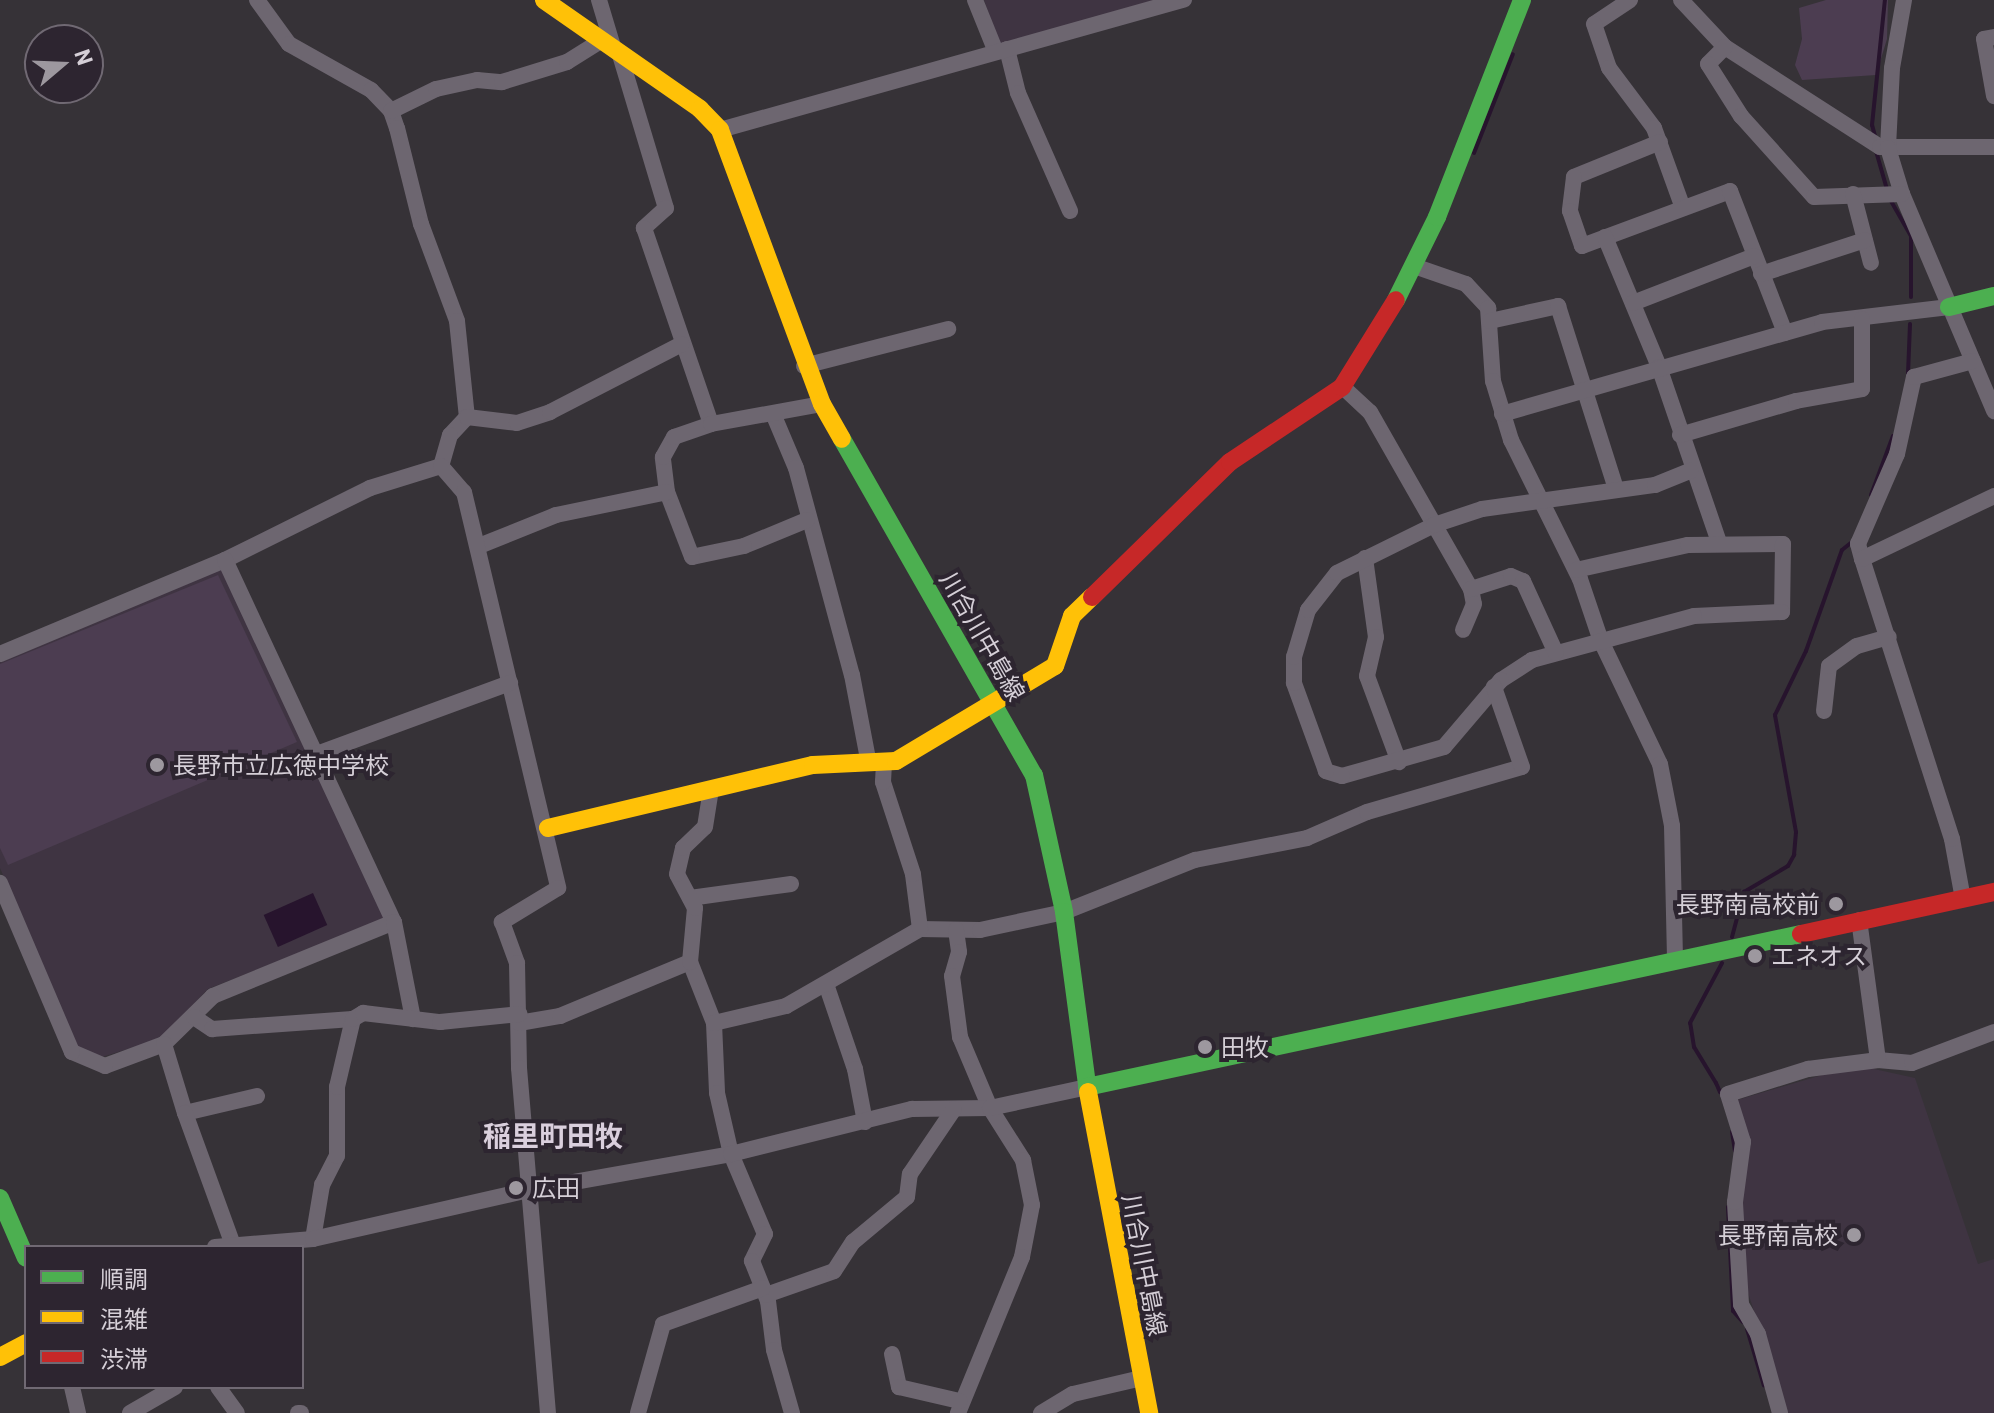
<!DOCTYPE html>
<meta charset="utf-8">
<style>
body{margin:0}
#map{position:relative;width:1994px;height:1413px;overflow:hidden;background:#363237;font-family:Barlow,"Noto Sans JP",sans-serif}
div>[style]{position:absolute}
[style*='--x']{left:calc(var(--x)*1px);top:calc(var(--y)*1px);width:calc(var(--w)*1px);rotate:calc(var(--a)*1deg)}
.built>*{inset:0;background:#3f3442}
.green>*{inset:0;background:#4c3d51}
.water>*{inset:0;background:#27142d;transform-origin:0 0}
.stream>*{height:4px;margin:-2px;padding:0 2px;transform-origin:2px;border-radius:2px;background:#27142d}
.street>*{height:16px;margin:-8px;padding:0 8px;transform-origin:8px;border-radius:8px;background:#6d6670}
.fast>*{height:18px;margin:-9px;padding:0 9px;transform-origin:9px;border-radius:9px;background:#4caf50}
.slow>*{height:18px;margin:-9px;padding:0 9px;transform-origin:9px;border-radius:9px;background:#ffc107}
.jam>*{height:18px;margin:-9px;padding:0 9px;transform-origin:9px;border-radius:9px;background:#c62828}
.dots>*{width:22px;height:22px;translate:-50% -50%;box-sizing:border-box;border:4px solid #2d2530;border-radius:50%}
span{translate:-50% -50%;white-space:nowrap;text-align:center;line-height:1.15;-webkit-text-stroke:8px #2d2530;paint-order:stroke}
.street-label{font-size:24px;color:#d5cfd7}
.poi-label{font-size:24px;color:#d5cfd7}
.left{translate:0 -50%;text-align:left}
.right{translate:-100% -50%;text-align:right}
.quarter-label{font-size:28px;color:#dacfdd;font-weight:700}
.legend{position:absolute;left:24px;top:1245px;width:280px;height:144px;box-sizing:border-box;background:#2d2530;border:2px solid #706973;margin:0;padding:10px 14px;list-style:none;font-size:24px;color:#d5cfd7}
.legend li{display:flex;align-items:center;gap:16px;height:40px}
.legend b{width:40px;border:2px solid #706973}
.north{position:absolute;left:24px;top:24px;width:80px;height:80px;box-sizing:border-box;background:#2d2530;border:2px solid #706973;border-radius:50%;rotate:71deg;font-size:22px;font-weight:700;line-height:32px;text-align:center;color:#d5cfd7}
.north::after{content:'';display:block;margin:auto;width:28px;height:36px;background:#9d989f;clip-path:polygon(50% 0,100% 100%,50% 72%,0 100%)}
</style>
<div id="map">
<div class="built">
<div style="clip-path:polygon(984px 0,1163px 0,1000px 46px)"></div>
<div style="clip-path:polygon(222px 569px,387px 918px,208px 989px,160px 1039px,102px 1057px,79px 1050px,0 868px,0 662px)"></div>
<div style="clip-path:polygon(1856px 1065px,1915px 1078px,1978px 1264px,1994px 1259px,1994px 1413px,1787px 1413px,1741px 1271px,1737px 1100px)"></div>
</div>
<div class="green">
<div style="clip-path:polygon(1826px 0,1888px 0,1887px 39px,1876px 75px,1802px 80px,1795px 65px,1802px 39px,1799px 8px)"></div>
<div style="clip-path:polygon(218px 575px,297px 742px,8px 865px,0 848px,0 664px)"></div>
</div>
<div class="water">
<div style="left:313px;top:893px;width:35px;height:54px;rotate:66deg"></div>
</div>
<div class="stream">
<div style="--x:1875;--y:136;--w:11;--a:-105"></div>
<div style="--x:1872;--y:125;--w:126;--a:-84.1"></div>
<div style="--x:1876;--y:151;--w:40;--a:74"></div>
<div style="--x:1474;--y:153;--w:106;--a:-68.5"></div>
<div style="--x:1891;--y:201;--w:40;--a:60.3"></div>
<div style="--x:1911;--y:236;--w:61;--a:90"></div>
<div style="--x:1908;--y:374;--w:50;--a:-87.7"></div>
<div style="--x:1871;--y:495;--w:63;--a:-69.6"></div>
<div style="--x:1732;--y:937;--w:47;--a:-75.1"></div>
<div style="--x:1744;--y:892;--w:51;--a:-30.6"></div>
<div style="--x:1788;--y:866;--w:13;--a:-61"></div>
<div style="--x:1794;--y:855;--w:23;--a:-85"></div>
<div style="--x:1796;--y:832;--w:119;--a:-100.2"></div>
<div style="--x:1775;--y:715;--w:71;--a:-64.2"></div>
<div style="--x:1806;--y:651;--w:107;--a:-70.4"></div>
<div style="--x:1842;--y:550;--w:14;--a:-39"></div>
<div style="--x:1716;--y:1083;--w:42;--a:-121.4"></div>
<div style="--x:1694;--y:1047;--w:24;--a:-99"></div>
<div style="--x:1690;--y:1023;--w:68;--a:-61.9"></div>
<div style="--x:1716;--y:1083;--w:10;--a:66"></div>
<div style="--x:1732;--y:1132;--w:19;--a:81"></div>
<div style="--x:1728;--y:1207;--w:104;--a:87.2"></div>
<div style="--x:1733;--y:1311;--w:15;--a:48"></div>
<div style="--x:1747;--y:1329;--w:59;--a:73.4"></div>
</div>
<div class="street">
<div style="--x:257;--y:0;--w:54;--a:54"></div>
<div style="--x:289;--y:44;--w:94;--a:29.3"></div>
<div style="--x:371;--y:90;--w:29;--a:46"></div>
<div style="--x:391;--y:111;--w:18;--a:71"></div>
<div style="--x:397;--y:128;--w:99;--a:76"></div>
<div style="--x:421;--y:224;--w:103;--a:69.6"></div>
<div style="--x:457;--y:321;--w:97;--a:84.1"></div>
<div style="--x:467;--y:417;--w:25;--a:133"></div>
<div style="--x:450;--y:435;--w:32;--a:106"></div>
<div style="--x:599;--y:0;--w:52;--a:73.3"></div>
<div style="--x:975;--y:0;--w:56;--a:68"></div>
<div style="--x:1630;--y:0;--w:43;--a:146.3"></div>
<div style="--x:1594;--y:24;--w:46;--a:71.2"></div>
<div style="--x:1609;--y:68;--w:75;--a:53.1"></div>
<div style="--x:1654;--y:128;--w:85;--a:70.1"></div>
<div style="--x:1681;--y:0;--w:64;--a:46.9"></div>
<div style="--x:1725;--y:47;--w:184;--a:32.8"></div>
<div style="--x:1880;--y:147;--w:114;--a:0"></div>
<div style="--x:1904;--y:0;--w:69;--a:100"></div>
<div style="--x:1892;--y:68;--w:80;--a:92.9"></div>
<div style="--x:1888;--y:148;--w:48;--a:73.1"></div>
<div style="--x:1902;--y:194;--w:236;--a:67"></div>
<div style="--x:1994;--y:37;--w:10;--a:169"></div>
<div style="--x:1984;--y:39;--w:58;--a:80"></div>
<div style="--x:1725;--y:47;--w:24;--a:135"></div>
<div style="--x:1708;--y:64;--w:62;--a:57.6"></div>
<div style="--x:1741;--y:116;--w:109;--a:48"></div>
<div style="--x:1814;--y:197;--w:88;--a:-2"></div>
<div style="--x:1007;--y:49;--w:45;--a:76"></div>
<div style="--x:1018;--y:93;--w:129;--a:66.2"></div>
<div style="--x:620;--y:55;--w:160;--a:73.3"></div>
<div style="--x:666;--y:208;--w:30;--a:138"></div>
<div style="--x:644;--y:228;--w:207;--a:71.1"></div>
<div style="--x:391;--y:111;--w:50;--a:-26.1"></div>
<div style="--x:436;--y:89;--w:42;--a:-12.4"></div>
<div style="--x:477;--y:80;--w:25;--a:5"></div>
<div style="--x:502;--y:82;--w:68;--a:-17.1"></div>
<div style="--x:567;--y:62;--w:40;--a:-32"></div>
<div style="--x:720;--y:130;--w:482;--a:-15.7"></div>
<div style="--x:1660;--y:142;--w:93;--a:157.9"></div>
<div style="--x:1574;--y:177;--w:34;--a:97"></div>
<div style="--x:1570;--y:211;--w:37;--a:71"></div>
<div style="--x:1582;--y:246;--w:158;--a:-20.4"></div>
<div style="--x:1730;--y:191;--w:152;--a:68.8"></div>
<div style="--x:1853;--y:194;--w:71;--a:75.4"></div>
<div style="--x:1605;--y:237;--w:141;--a:67.4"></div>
<div style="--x:1659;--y:367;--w:185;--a:71.1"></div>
<div style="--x:1414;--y:266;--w:55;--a:19.1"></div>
<div style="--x:1466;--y:284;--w:33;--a:47"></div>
<div style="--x:1488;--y:308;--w:73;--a:86.1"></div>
<div style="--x:1493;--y:381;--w:62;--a:73"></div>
<div style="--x:1511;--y:440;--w:155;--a:63.6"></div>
<div style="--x:1580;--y:579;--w:65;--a:71.3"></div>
<div style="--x:1601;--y:641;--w:136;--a:64.4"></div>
<div style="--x:1660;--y:764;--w:63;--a:79"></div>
<div style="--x:1672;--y:826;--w:135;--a:88.7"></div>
<div style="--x:1761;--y:274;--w:109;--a:-18.1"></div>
<div style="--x:1633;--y:303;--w:130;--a:-21.2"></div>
<div style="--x:1490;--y:321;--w:70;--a:-12.4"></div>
<div style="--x:1558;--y:306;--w:192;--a:72.4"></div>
<div style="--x:804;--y:366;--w:149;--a:-14.4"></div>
<div style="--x:1345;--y:389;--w:34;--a:43"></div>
<div style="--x:1370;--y:412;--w:204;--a:60.3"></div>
<div style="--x:1471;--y:589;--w:15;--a:79"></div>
<div style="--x:1474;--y:604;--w:28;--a:113"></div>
<div style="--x:1502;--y:414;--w:333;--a:-16"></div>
<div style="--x:1822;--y:322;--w:128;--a:-6.7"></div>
<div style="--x:774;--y:416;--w:56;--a:67.1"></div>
<div style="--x:796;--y:468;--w:214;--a:74.9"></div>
<div style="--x:852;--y:675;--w:86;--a:79.2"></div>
<div style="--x:467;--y:417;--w:50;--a:6.8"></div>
<div style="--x:517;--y:423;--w:35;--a:-18"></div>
<div style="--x:550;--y:412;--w:148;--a:-27.3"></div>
<div style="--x:1680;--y:435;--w:121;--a:-16.3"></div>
<div style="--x:1796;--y:401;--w:67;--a:-10.3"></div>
<div style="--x:1862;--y:389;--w:70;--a:-90"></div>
<div style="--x:807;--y:520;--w:68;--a:157.6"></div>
<div style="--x:744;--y:546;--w:53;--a:168.1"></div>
<div style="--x:692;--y:557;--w:70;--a:-111"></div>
<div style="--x:667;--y:492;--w:35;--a:-97"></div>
<div style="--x:663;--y:457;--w:23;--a:-61"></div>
<div style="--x:674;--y:437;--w:39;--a:-19"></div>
<div style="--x:711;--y:424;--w:113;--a:-10.2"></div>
<div style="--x:479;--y:546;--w:83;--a:-21.9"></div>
<div style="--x:556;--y:515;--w:113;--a:-11.7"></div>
<div style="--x:1365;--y:558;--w:80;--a:82.1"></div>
<div style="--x:1376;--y:637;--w:40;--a:103"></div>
<div style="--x:1367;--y:676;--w:92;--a:69.6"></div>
<div style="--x:1862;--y:559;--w:16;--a:-105"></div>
<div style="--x:1858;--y:544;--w:98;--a:-66.6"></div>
<div style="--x:1897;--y:454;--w:79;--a:-77.6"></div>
<div style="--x:1914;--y:377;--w:61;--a:-15.2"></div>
<div style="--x:225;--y:560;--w:162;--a:-26.4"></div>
<div style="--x:370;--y:488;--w:74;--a:-17.2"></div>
<div style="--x:441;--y:466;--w:35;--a:49"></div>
<div style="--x:464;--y:492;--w:407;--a:76.6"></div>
<div style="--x:558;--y:888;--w:66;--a:148.7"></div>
<div style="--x:502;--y:922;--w:44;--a:69.9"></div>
<div style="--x:517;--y:963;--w:105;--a:88.9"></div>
<div style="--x:519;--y:1068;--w:346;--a:85.2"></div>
<div style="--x:1576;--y:570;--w:115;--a:-12.6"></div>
<div style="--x:1688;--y:545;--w:95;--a:-0.6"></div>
<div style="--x:1783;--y:544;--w:68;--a:90.8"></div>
<div style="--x:1782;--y:612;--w:88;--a:177.4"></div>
<div style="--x:1694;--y:616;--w:168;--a:164.8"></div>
<div style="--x:1532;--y:660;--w:37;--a:147"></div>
<div style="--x:1501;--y:680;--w:88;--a:130.4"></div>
<div style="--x:1444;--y:747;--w:106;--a:164.1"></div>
<div style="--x:1342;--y:776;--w:17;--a:-163"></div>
<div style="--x:1326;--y:771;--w:94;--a:-110"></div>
<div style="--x:1294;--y:683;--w:26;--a:-90"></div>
<div style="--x:1294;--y:657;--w:49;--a:-73.4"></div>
<div style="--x:1308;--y:610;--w:47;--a:-51.9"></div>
<div style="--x:1337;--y:573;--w:108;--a:-26.3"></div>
<div style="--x:1434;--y:525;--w:51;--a:-18.4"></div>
<div style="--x:1482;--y:509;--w:175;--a:-7.9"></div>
<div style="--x:1655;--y:485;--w:38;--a:-22"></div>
<div style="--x:1471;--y:589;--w:42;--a:-18"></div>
<div style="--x:1511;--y:576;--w:13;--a:23"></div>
<div style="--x:1523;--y:581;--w:79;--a:65.4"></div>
<div style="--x:0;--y:654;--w:244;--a:-22.7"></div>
<div style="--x:225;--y:560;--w:400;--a:65"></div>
<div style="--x:394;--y:922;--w:196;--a:157.8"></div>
<div style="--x:213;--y:996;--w:69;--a:135.6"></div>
<div style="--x:164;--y:1044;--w:63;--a:159.6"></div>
<div style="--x:105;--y:1066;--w:36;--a:-157"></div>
<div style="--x:72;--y:1052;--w:184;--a:-113.1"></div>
<div style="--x:1824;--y:711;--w:45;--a:-83.7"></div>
<div style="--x:1829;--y:666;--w:34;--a:-36"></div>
<div style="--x:1857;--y:646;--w:33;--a:-16"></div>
<div style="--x:314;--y:755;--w:209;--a:-20.2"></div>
<div style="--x:690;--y:898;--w:102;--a:-7.9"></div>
<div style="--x:1963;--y:899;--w:61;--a:-100.4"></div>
<div style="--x:1952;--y:839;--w:294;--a:-107.8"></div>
<div style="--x:1862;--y:559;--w:146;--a:-25.5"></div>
<div style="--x:394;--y:922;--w:99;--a:78.9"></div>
<div style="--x:920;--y:929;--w:60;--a:1"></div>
<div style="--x:980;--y:930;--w:86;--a:-12.1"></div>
<div style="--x:1064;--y:912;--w:141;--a:-21.7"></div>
<div style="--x:1195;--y:860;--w:114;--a:-11.1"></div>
<div style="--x:1307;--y:838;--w:65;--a:-23.4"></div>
<div style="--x:1367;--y:812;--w:161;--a:-16.2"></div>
<div style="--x:1522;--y:767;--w:85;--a:-109.3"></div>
<div style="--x:956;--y:930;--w:22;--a:82"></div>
<div style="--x:959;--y:952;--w:25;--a:106"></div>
<div style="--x:952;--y:976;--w:62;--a:82.5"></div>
<div style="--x:960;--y:1037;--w:77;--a:67.1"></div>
<div style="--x:990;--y:1108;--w:62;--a:57.6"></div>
<div style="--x:1023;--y:1160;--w:46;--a:78.7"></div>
<div style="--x:1032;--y:1205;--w:53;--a:100.9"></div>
<div style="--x:1022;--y:1257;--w:169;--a:112.3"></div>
<div style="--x:690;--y:962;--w:66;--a:68.5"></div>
<div style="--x:714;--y:1023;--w:70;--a:87.5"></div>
<div style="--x:717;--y:1093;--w:63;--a:77.1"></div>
<div style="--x:731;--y:1154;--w:87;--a:67"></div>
<div style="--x:765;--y:1234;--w:30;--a:116"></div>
<div style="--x:752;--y:1261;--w:43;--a:68.2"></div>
<div style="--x:768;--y:1301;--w:49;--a:83"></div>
<div style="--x:774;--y:1350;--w:66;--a:74.1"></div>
<div style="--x:826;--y:984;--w:90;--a:71.2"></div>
<div style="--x:855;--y:1069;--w:54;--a:79.3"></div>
<div style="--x:194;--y:1017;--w:22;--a:34"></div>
<div style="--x:212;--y:1029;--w:141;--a:-4.1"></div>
<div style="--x:519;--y:1023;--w:42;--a:-9.7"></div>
<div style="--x:560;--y:1016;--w:141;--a:-22.6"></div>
<div style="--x:690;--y:962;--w:54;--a:-84.7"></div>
<div style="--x:695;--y:908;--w:38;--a:-118"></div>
<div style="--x:677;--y:874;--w:27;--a:-77"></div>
<div style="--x:683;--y:848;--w:30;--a:-44"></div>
<div style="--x:705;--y:827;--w:36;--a:-81"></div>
<div style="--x:714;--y:1023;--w:74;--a:-13.3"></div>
<div style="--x:786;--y:1006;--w:155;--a:-29.9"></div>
<div style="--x:920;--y:929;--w:55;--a:-97.3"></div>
<div style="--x:913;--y:874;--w:97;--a:-108.1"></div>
<div style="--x:883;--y:782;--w:18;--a:-87"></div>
<div style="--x:164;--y:1044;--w:72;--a:73.1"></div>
<div style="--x:185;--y:1113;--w:74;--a:-13.3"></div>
<div style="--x:1878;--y:1060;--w:34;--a:5"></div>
<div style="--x:1912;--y:1063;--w:88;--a:-20.7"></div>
<div style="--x:185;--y:1113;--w:137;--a:70"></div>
<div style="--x:313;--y:1239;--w:55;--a:-80.5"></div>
<div style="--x:322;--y:1185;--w:33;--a:-63"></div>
<div style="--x:337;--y:1156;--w:69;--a:-90"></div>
<div style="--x:337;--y:1087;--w:70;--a:-76.8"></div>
<div style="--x:353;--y:1019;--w:12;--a:-31"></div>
<div style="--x:363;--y:1013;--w:78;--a:6.7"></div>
<div style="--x:440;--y:1022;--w:80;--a:-5.7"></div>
<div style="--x:215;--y:1247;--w:98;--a:-4.7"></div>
<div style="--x:313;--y:1239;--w:221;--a:-12.8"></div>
<div style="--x:529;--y:1190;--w:205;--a:-10.1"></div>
<div style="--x:731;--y:1154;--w:187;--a:-14"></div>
<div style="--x:912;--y:1109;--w:78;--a:-0.7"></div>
<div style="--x:990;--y:1108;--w:99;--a:-12.2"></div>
<div style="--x:766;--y:1295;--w:72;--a:-19.4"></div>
<div style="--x:834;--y:1271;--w:35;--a:-57"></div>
<div style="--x:853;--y:1242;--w:70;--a:-39.8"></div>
<div style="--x:907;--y:1197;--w:23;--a:-83"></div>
<div style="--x:910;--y:1174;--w:78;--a:-55.9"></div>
<div style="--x:892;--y:1354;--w:34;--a:78"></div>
<div style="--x:899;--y:1387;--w:62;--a:13.1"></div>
<div style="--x:72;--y:1387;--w:27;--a:77"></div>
<div style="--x:218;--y:1387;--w:32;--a:54"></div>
<div style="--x:130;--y:1413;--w:52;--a:-30"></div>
<div style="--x:298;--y:1413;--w:3;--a:0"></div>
<div style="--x:638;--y:1413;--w:92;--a:-74.3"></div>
<div style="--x:663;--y:1324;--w:106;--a:-19.8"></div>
<div style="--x:1041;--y:1413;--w:37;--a:-31"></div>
<div style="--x:1073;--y:1394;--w:71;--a:-13.1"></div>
<div style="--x:1780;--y:1413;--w:82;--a:-105.6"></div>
<div style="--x:1758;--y:1334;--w:34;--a:-120"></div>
<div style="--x:1741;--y:1304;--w:102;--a:-93.4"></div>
<div style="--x:1735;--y:1202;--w:61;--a:-82.4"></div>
<div style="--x:1743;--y:1142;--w:50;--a:-107.4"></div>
<div style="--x:1728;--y:1094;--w:84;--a:-17.4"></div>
<div style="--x:1808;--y:1069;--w:71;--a:-7.3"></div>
<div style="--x:1878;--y:1060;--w:141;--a:-97.7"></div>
</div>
<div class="fast">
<div style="--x:1396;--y:300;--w:93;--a:-63.7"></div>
<div style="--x:1437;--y:217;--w:233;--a:-68.6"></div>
<div style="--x:1949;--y:307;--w:46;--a:-13.7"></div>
<div style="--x:842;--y:439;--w:387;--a:60.3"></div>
<div style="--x:1034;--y:775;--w:140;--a:77.6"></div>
<div style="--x:1064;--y:912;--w:182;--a:82.4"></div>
<div style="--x:1087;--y:1087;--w:730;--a:-12.09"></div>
<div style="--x:0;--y:1198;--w:65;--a:66.6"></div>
</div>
<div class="slow">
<div style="--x:544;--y:0;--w:190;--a:34.9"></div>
<div style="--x:700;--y:109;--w:29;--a:46"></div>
<div style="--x:720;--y:130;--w:292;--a:69.6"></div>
<div style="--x:822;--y:404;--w:40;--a:60.3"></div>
<div style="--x:548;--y:828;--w:272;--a:-13.4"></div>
<div style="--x:813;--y:765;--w:83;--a:-2.8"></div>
<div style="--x:896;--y:761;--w:185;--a:-30.9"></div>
<div style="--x:1055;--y:666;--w:53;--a:-71.2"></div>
<div style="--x:1072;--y:616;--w:28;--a:-44"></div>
<div style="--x:1088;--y:1092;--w:327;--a:79.2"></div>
<div style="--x:0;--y:1357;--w:30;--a:-28"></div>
</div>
<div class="jam">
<div style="--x:1092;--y:597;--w:193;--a:-44.4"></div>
<div style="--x:1230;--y:462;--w:135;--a:-33.8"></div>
<div style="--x:1342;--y:387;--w:102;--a:-58.2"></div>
<div style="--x:1801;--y:934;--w:198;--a:-12.3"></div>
</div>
<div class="dots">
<div style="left:157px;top:765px;background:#9d989f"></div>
<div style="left:1836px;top:904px;background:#9d989f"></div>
<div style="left:1755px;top:956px;background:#9d989f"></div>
<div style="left:1205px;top:1047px;background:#9d989f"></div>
<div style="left:516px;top:1188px;background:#9d989f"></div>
<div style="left:1854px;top:1235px;background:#9d989f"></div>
</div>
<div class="street-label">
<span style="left:983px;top:636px;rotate:60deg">川合川中島線</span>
<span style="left:1145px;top:1265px;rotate:79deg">川合川中島線</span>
</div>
<div class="poi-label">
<span class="left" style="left:173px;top:765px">長野市立広徳中学校</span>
<span class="right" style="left:1820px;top:904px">長野南高校前</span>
<span class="left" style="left:1771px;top:956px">エネオス</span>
<span class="left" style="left:1221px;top:1047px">田牧</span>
<span class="left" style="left:532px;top:1188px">広田</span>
<span class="right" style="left:1838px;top:1235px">長野南高校</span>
</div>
<div class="quarter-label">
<span style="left:553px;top:1135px">稲里町田牧</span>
</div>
<ul class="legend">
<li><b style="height:10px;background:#4caf50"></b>順調</li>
<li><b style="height:10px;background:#ffc107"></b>混雑</li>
<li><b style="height:10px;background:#c62828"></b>渋滞</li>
</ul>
<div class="north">N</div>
</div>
